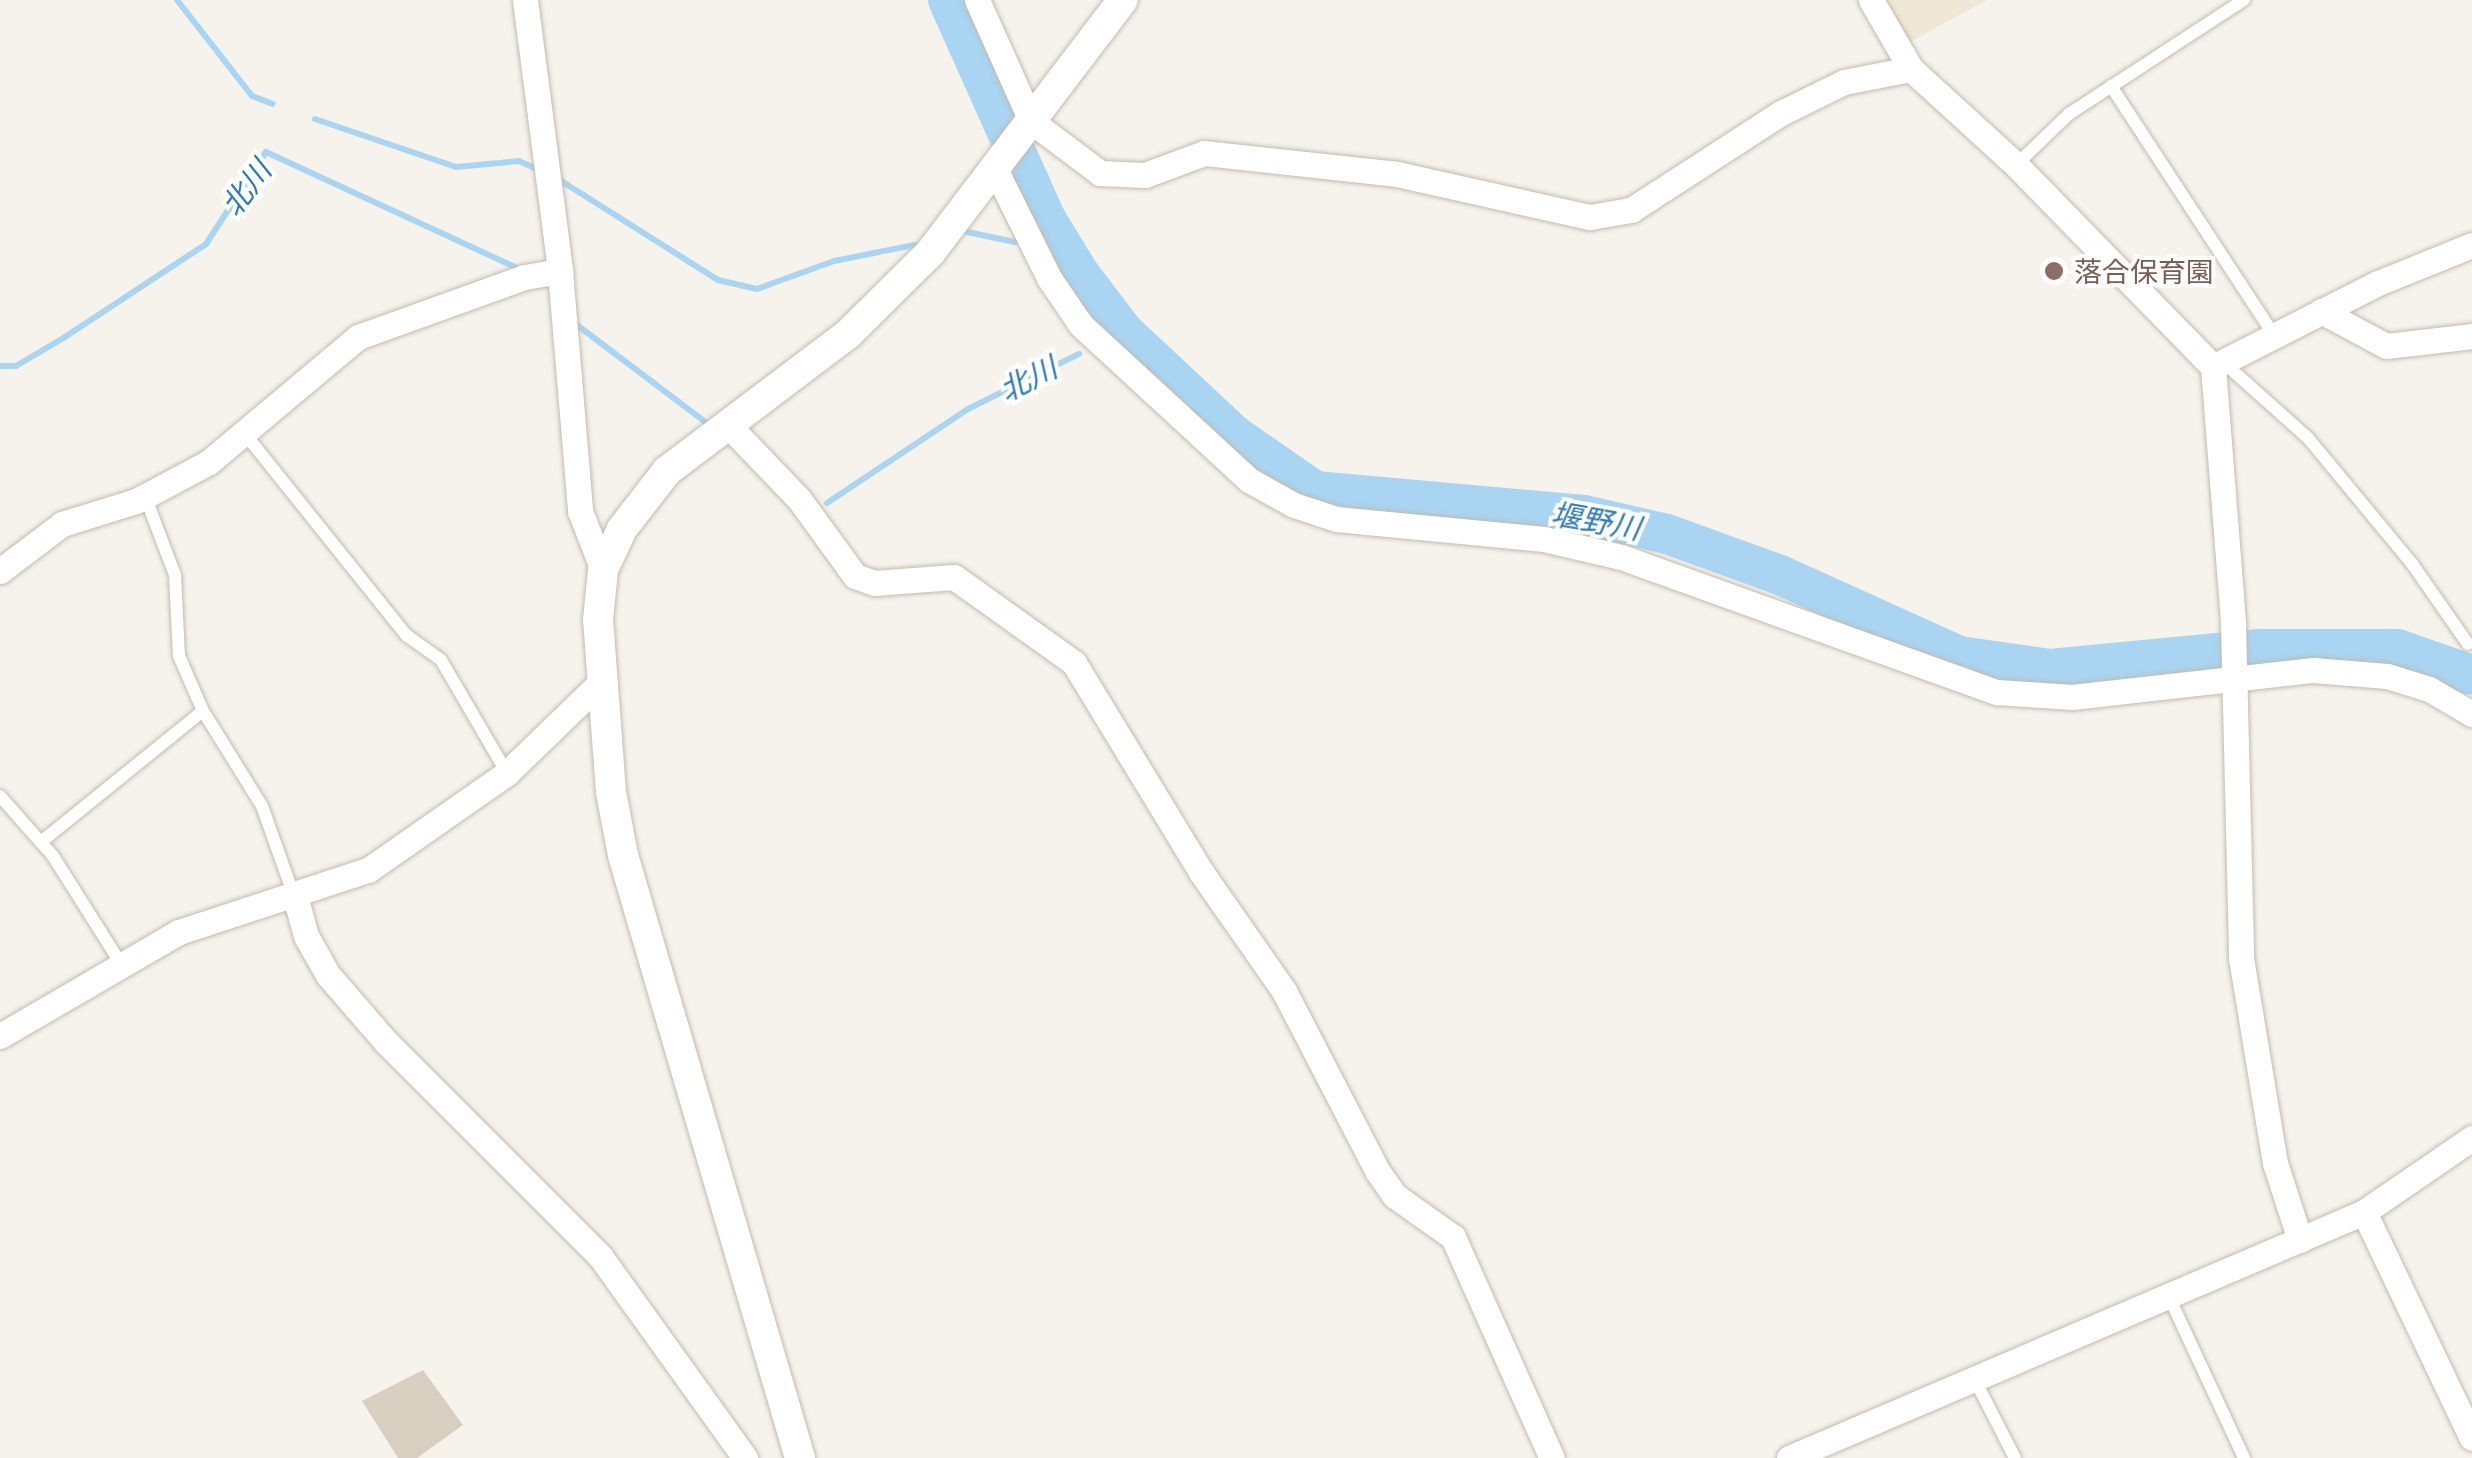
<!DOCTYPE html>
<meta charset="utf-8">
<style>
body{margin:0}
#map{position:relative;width:2472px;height:1458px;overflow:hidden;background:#f6f3ec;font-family:"Noto Sans","Noto Sans JP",sans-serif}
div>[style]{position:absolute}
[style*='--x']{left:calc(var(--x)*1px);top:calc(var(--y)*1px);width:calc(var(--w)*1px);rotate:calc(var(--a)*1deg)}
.education>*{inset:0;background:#efe8d6}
.stream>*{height:6px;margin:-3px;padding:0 3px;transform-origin:3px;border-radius:3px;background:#a9d4f2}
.river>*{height:40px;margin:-20px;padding:0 20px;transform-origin:20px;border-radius:20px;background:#a9d4f2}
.building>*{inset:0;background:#d8cfc1}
.roads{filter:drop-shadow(0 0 2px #c2bbae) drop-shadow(0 0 2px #c2bbae)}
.service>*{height:12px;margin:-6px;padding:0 6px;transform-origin:6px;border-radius:6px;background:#fff}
.minor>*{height:25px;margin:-12.5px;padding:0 12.5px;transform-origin:12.5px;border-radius:12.5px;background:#fff}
.tertiary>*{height:30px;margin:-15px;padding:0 15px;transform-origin:15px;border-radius:15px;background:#fff}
.dots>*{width:28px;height:28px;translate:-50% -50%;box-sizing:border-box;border:5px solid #fff;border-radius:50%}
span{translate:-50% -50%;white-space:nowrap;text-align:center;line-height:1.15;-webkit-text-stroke:8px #fff;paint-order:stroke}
.education-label{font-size:28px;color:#785e54}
.left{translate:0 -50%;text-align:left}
.water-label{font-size:30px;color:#2e7ab2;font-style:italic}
</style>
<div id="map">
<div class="education">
<div style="clip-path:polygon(1884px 0,1987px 0,1908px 43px)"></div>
</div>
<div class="stream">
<div style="--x:177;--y:0;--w:122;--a:52"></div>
<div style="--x:252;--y:96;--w:22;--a:21"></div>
<div style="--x:315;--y:119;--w:149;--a:18.8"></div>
<div style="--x:456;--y:167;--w:63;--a:-5.4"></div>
<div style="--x:519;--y:161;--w:22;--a:24"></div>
<div style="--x:555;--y:177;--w:193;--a:32.3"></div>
<div style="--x:718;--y:280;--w:40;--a:13"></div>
<div style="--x:757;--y:289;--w:82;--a:-20"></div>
<div style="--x:834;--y:261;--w:82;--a:-11.3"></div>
<div style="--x:967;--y:232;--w:49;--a:11.8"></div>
<div style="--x:1062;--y:264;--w:19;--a:28"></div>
<div style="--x:577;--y:325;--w:164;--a:37.1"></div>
<div style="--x:0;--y:366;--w:16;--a:0"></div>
<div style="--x:16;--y:366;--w:57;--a:-30.6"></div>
<div style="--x:65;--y:337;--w:169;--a:-33.4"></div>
<div style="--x:206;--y:244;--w:110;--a:-56.9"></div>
<div style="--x:266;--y:152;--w:274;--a:24.8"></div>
<div style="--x:827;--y:503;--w:169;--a:-33.7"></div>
<div style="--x:968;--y:409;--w:124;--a:-26.4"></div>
</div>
<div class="river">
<div style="--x:948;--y:0;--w:240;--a:65.9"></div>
<div style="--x:1046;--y:219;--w:63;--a:58.6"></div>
<div style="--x:1079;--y:273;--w:74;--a:52.7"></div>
<div style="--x:1124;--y:332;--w:151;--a:43.1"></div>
<div style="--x:1234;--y:435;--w:98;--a:34.7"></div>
<div style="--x:1315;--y:491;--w:270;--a:5.1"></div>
<div style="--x:1584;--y:515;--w:85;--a:12.9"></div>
<div style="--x:1667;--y:534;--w:120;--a:19.9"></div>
<div style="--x:1780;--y:575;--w:196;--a:24.3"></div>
<div style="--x:1959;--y:656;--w:92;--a:8.1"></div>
<div style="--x:2050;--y:669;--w:210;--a:-5.5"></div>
<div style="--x:2259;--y:649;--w:138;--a:0"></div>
<div style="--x:2397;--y:649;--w:79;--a:19.1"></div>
</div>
<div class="building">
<div style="clip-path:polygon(423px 1370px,463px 1425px,417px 1458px,398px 1458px,362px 1401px)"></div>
</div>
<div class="roads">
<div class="service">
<div style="--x:2111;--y:86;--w:298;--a:56.8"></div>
<div style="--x:2016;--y:165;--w:74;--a:-43.9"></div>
<div style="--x:2069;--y:114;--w:209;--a:-33.1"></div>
<div style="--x:2223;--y:362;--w:114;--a:41.8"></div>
<div style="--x:2308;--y:438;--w:165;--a:50.4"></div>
<div style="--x:2413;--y:565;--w:96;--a:55.2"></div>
<div style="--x:245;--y:434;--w:258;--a:51.3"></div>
<div style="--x:406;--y:635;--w:43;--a:35.5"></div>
<div style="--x:441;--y:660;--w:131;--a:59.7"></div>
<div style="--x:145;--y:496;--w:85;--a:69.2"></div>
<div style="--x:175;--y:575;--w:81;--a:87.2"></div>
<div style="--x:179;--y:656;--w:60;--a:66.4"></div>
<div style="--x:203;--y:711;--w:112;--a:58.2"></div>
<div style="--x:262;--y:806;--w:96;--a:70.4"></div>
<div style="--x:0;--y:796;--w:80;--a:48.5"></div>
<div style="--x:53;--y:856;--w:128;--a:57.8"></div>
<div style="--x:41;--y:842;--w:208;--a:-39"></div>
<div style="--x:2169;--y:1297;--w:178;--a:65"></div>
<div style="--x:1976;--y:1382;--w:85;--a:62.8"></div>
</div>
<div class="minor">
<div style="--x:525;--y:0;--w:273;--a:82.6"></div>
<div style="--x:560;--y:271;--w:241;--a:85.2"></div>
<div style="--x:580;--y:511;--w:63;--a:68.7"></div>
<div style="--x:977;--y:0;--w:133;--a:65.9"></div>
<div style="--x:1031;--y:121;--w:86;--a:37"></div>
<div style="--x:1100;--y:173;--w:45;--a:2.5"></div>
<div style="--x:1145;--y:175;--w:63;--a:-20.4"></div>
<div style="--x:1204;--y:153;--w:194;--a:6.2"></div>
<div style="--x:1397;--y:174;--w:198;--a:12.6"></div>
<div style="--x:1590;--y:217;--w:42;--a:-9.7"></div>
<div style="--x:1631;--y:210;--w:179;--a:-32.9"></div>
<div style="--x:1781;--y:113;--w:70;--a:-26.2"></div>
<div style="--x:1844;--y:82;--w:68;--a:-11"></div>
<div style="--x:1871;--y:0;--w:80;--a:59.9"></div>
<div style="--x:1911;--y:69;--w:142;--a:42.4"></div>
<div style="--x:2016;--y:165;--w:282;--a:45.7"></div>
<div style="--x:2213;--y:367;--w:257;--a:85.5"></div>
<div style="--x:2233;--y:623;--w:335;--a:88.6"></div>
<div style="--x:2241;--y:958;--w:208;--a:80.6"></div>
<div style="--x:2275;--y:1163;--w:81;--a:72"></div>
<div style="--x:995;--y:169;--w:122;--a:63.6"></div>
<div style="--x:1049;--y:278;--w:57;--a:55.8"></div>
<div style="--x:1081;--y:325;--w:229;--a:42.7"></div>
<div style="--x:1249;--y:480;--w:51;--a:29.1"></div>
<div style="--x:1294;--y:505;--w:44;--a:18.4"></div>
<div style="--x:1336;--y:519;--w:209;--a:5.5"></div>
<div style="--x:1544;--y:539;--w:79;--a:13.2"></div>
<div style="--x:1621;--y:557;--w:400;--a:19.8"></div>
<div style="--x:1997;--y:692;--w:75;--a:3.8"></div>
<div style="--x:2072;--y:697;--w:243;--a:-6.4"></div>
<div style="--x:2313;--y:670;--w:74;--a:4.6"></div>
<div style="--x:2387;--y:676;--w:44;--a:17.2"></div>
<div style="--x:2429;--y:689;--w:50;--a:30.2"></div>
<div style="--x:2321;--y:311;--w:74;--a:28.3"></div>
<div style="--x:2386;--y:346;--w:87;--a:-6.6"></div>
<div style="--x:2213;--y:367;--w:185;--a:-27"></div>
<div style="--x:2378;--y:283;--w:101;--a:-22"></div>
<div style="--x:728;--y:425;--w:103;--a:46.2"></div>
<div style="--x:799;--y:499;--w:95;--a:54"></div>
<div style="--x:855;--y:576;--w:20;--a:20"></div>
<div style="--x:874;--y:583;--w:80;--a:-4.3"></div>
<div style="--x:954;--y:577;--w:148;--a:35.6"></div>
<div style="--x:1074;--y:663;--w:245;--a:58.7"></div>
<div style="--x:1201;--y:872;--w:145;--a:55.1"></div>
<div style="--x:1284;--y:991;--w:204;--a:62.6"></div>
<div style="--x:1378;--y:1172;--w:29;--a:55"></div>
<div style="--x:1395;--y:1196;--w:71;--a:35.3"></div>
<div style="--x:1453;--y:1237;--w:242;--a:65.9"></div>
<div style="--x:0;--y:571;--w:78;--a:-37.2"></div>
<div style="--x:62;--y:524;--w:77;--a:-17.3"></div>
<div style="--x:136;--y:501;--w:83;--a:-28.1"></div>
<div style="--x:209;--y:462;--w:194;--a:-40"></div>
<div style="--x:358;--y:337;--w:177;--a:-19.8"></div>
<div style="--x:525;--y:277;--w:36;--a:-10"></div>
<div style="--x:295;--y:896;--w:41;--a:74.6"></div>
<div style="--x:306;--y:936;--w:45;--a:60.6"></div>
<div style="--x:328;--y:975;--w:89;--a:49.1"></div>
<div style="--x:386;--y:1042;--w:303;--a:45"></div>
<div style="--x:600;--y:1256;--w:249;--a:54.3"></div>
<div style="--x:0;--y:1036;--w:207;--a:-30.2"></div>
<div style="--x:179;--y:932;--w:199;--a:-18.2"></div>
<div style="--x:368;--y:870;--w:169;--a:-34.9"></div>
<div style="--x:507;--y:773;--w:132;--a:-44.1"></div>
<div style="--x:2364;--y:1212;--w:250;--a:64.5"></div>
<div style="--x:1789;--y:1458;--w:625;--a:-23.16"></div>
<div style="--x:2364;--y:1212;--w:131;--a:-34.4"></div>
</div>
<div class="tertiary">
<div style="--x:800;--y:1458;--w:628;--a:-106.36"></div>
<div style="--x:623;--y:855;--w:64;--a:-100.8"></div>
<div style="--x:611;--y:792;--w:172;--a:-94.3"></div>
<div style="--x:598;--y:620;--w:50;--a:-84.3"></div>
<div style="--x:603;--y:570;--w:45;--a:-65.1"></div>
<div style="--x:622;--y:529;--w:73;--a:-52.2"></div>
<div style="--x:667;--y:471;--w:226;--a:-37.1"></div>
<div style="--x:847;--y:335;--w:117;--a:-44.7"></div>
<div style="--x:930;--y:253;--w:318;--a:-52.7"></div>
</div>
</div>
<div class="dots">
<div style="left:2054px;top:271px;background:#8d6e63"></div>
</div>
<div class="education-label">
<span class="left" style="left:2074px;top:271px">落合保育園</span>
</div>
<div class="water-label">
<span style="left:246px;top:188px;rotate:-53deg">北川</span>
<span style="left:1028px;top:379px;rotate:-27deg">北川</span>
<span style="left:1596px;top:521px;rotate:10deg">堰野川</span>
</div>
</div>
